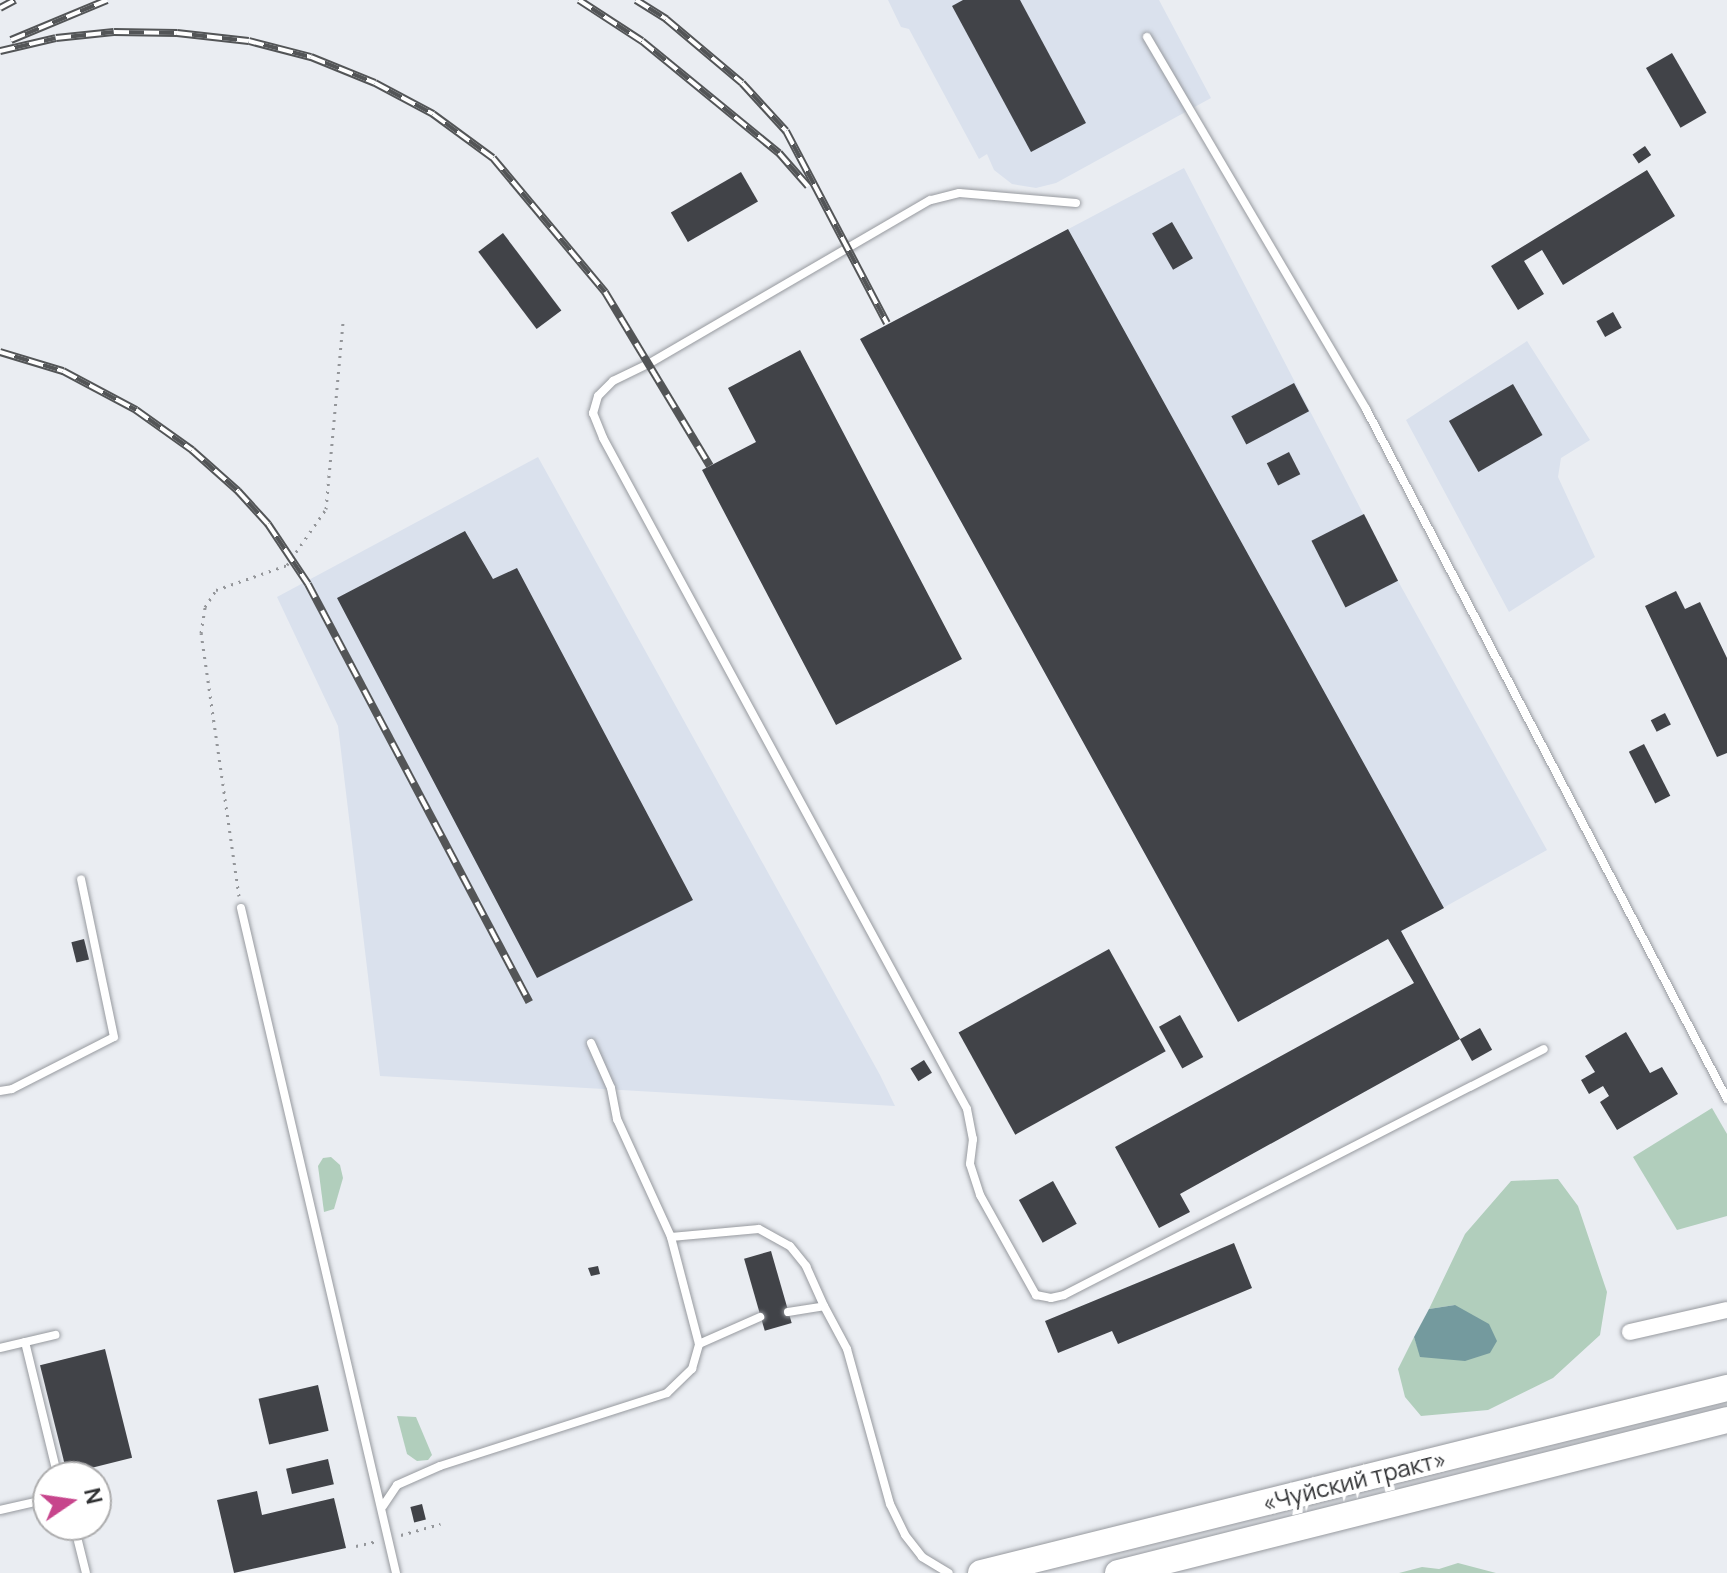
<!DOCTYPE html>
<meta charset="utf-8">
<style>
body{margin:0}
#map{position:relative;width:1727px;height:1573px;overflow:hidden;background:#eaedf2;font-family:Manrope,sans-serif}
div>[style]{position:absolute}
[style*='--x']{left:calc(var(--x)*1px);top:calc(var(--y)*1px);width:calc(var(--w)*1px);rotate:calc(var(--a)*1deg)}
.built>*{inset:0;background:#dae1ed}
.green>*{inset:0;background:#b1cebc}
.water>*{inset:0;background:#749a9e}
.building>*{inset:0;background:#414348;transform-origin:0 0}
.path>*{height:3px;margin-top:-1.5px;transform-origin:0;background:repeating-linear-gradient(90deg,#94969a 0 2px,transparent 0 8px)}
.roads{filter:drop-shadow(0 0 2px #979a9f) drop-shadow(0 0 2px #979a9f)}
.service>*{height:8px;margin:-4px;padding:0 4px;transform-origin:4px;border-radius:4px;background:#fff}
.minor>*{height:16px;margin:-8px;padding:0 8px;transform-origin:8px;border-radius:8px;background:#fff}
.trunk>*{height:26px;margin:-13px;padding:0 13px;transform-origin:13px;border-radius:13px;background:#fff}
.rail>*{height:8px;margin-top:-4px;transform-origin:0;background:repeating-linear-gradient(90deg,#fff 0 15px,#535557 0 30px);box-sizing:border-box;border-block:2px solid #535557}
span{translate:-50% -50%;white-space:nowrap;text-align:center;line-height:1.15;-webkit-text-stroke:8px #fff;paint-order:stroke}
.street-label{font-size:24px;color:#313234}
.north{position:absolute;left:32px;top:1461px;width:80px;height:80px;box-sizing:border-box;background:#fff;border:2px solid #adadae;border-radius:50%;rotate:77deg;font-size:22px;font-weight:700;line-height:32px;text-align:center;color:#313234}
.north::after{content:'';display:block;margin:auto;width:28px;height:36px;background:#c7458c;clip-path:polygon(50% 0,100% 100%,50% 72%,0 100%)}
</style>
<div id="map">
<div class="built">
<div style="clip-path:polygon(888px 0,1159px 0,1211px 98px,1056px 183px,1036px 188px,1012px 184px,994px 170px,987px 154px,979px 159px,909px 29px,901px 27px)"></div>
<div style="clip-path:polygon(1184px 168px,1398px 581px,1547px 850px,1238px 1022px,860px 339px)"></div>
<div style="clip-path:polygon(1527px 341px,1590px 440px,1561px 458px,1558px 477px,1595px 557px,1509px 612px,1406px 420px)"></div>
<div style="clip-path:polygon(538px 457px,880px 1075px,895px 1106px,380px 1076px,338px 726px,277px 597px)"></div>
</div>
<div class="green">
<div style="clip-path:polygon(1712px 1108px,1727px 1134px,1727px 1216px,1677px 1230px,1633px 1157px)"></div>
<div style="clip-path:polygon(331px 1157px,340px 1165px,343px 1178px,334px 1209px,324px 1212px,318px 1166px,323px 1158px)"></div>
<div style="clip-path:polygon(1558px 1179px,1578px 1206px,1607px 1292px,1600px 1335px,1553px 1378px,1488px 1410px,1421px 1416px,1405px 1397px,1398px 1369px,1414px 1337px,1421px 1357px,1455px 1305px,1429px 1309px,1465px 1234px,1511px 1181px)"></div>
<div style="clip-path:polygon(397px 1416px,416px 1417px,432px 1455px,428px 1460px,417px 1461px,407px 1454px)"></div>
<div style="clip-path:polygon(1458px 1563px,1496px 1573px,1399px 1573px,1422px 1567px,1439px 1569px)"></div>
</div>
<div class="water">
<div style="clip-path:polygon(1455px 1305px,1489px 1324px,1497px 1341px,1490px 1353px,1465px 1361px,1420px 1357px,1414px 1337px,1429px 1309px)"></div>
</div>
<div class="building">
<div style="clip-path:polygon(963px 0,1020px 0,1086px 123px,1031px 152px,952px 6px)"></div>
<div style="left:1672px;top:53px;width:69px;height:30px;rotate:60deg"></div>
<div style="left:1645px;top:146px;width:11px;height:15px;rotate:56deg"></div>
<div style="clip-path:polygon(1647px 170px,1675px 216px,1563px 285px,1542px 250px,1524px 261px,1544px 294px,1518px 310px,1491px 266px)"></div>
<div style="left:741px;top:172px;width:34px;height:81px;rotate:60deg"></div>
<div style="left:1172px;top:222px;width:42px;height:23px;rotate:60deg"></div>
<div style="clip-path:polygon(1068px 229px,1444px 908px,1401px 931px,1460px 1039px,1180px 1194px,1190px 1212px,1159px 1228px,1115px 1147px,1414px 983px,1388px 939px,1238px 1022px,860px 339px)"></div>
<div style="left:503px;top:233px;width:97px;height:31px;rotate:53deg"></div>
<div style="left:1613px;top:312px;width:18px;height:19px;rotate:61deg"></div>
<div style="clip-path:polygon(800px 350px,962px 659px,836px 725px,702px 470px,756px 442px,728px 388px)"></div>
<div style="left:1294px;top:383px;width:32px;height:71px;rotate:62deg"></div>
<div style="left:1513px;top:384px;width:59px;height:74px;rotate:60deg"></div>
<div style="left:1289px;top:452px;width:25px;height:25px;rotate:63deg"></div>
<div style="left:1364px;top:514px;width:75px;height:59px;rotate:63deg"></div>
<div style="clip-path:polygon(465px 531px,493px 579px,517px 568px,693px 900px,537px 978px,337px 598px)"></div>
<div style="clip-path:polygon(1676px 591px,1685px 609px,1700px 602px,1727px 658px,1727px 753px,1717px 757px,1645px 606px)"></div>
<div style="left:1665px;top:713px;width:13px;height:16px;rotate:63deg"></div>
<div style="left:1644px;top:744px;width:58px;height:17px;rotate:63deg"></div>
<div style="left:84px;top:939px;width:21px;height:13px;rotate:76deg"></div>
<div style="left:1109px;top:949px;width:117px;height:172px;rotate:61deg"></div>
<div style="left:1180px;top:1015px;width:48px;height:24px;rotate:61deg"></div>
<div style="left:1480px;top:1028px;width:25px;height:23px;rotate:61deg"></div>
<div style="clip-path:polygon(1626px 1032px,1650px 1073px,1662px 1067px,1678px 1094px,1617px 1130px,1600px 1102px,1609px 1096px,1603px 1086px,1589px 1094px,1581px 1080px,1595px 1072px,1585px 1056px)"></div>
<div style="left:924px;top:1060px;width:15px;height:16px;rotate:58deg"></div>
<div style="left:1053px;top:1181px;width:49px;height:39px;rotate:61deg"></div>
<div style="clip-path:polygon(1234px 1243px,1252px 1288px,1118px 1344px,1112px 1331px,1058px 1353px,1045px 1321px)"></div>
<div style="left:771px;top:1251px;width:75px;height:28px;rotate:74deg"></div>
<div style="clip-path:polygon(598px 1266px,600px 1274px,591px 1276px,588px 1268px)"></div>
<div style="left:105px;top:1349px;width:112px;height:67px;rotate:76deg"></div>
<div style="left:318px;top:1385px;width:47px;height:61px;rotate:77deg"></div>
<div style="left:328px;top:1459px;width:26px;height:43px;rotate:77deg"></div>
<div style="clip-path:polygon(257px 1491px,262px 1515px,334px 1498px,346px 1548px,234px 1573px,217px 1500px)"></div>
<div style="left:422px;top:1504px;width:16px;height:12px;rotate:76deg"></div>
</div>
<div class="path">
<div style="--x:239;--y:896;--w:266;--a:-98.2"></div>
<div style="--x:201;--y:633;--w:26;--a:-81"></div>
<div style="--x:205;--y:607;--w:20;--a:-57"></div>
<div style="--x:216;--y:590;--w:75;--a:-19.4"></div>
<div style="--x:287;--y:565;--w:68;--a:-55.1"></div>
<div style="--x:326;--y:509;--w:188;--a:-84.8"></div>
<div style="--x:401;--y:1535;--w:41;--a:-15.8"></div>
<div style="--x:356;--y:1546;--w:23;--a:-13"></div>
</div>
<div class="roads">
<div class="service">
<div style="--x:1147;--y:37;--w:432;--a:59.5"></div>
<div style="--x:1366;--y:409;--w:779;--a:62.38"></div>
<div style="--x:1076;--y:203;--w:117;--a:-175.1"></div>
<div style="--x:959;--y:193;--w:30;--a:166"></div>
<div style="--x:930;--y:200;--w:324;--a:149.8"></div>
<div style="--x:650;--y:363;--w:41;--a:154.1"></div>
<div style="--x:613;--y:381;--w:21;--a:135"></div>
<div style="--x:598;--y:396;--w:18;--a:106"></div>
<div style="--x:593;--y:413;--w:27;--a:68"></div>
<div style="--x:603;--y:438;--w:763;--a:61.52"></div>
<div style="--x:967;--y:1109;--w:31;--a:79"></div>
<div style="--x:973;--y:1139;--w:25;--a:97"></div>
<div style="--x:970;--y:1164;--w:33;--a:72"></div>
<div style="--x:980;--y:1195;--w:115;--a:60.8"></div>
<div style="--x:1036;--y:1295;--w:15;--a:11"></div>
<div style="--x:1051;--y:1298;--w:13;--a:-13"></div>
<div style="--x:1064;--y:1295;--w:539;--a:-27.14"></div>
<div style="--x:241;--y:908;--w:683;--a:76.88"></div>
<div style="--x:591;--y:1043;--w:49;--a:66"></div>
<div style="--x:611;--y:1088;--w:32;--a:79"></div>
<div style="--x:617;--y:1119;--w:130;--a:65.4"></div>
<div style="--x:671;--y:1237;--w:88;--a:-5.2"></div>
<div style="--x:759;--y:1229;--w:35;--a:29"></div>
<div style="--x:790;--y:1246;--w:26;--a:51"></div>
<div style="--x:806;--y:1266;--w:44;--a:65.8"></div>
<div style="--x:0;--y:1091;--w:12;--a:-9"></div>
<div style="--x:12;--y:1089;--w:114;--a:-27"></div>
<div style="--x:114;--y:1037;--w:161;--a:-101.8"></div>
<div style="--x:788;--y:1312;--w:36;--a:-9"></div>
<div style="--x:824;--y:1306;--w:49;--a:61.9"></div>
<div style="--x:847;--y:1349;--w:161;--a:74.5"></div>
<div style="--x:890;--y:1504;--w:34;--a:64"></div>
<div style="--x:905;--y:1535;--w:28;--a:52"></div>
<div style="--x:922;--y:1557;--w:31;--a:31"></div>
<div style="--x:25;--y:1342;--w:139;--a:76.3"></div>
<div style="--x:699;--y:1344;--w:67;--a:-23.9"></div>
<div style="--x:0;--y:1348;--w:57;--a:-13.3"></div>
<div style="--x:383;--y:1506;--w:25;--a:-56"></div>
<div style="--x:397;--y:1485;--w:47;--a:-23.8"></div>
<div style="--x:440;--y:1466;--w:238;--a:-17.8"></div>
<div style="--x:667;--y:1393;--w:35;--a:-44"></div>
<div style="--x:692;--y:1369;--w:26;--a:-74"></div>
<div style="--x:699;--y:1344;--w:111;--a:-104.7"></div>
<div style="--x:0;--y:1510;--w:49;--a:-12.9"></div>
<div style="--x:74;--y:1525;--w:49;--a:76"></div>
</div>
<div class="minor">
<div style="--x:1630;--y:1332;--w:99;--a:-12.8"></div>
</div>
<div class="trunk">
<div style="--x:981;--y:1573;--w:769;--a:-13.93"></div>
<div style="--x:1118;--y:1573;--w:628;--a:-14.1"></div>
</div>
</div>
<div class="rail">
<div style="--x:579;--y:0;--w:75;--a:33.1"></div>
<div style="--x:642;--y:41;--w:177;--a:39.3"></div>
<div style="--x:779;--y:153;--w:44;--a:48.7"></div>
<div style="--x:636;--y:0;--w:36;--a:32"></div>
<div style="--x:666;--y:19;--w:99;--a:40.1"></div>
<div style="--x:742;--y:83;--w:65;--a:47.5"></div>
<div style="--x:786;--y:131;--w:217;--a:62.3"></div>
<div style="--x:0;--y:8;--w:17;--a:-28"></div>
<div style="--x:11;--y:40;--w:104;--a:-22.6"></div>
<div style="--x:0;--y:51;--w:57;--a:-13.1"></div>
<div style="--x:56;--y:38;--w:58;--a:-5.9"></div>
<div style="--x:114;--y:32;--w:63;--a:0.9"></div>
<div style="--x:177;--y:33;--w:72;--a:6.3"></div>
<div style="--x:249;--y:41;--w:64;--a:14.5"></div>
<div style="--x:311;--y:57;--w:69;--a:22.1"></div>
<div style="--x:375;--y:83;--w:66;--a:28.1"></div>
<div style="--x:433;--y:114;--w:74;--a:36.3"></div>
<div style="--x:493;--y:158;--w:175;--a:50.1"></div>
<div style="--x:605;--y:292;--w:203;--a:58.9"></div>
<div style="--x:0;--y:352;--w:66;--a:16.8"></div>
<div style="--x:63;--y:371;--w:83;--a:28.1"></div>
<div style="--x:136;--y:410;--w:69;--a:35.5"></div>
<div style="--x:192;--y:450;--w:62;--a:41.7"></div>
<div style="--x:238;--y:491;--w:45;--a:47.7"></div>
<div style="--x:268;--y:524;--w:72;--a:56.3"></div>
<div style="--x:308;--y:584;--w:473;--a:62.1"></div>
</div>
<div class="street-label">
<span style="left:1354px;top:1480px;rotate:-14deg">«Чуйский тракт»</span>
</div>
<div class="north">N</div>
</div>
